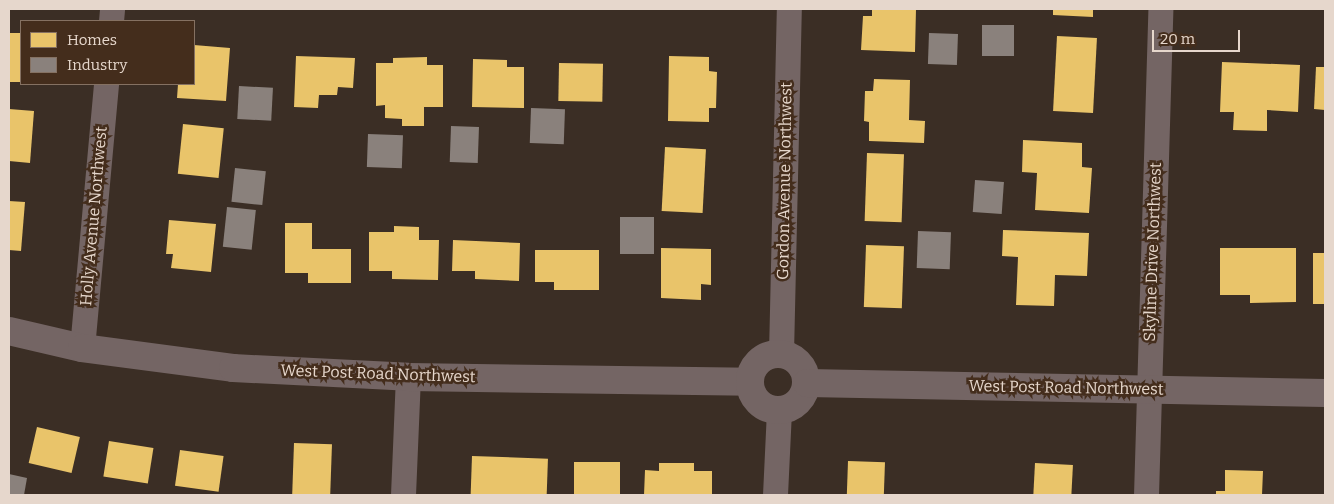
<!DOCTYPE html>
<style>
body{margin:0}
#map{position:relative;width:1334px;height:504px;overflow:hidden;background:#3b2e25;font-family:Bitter,serif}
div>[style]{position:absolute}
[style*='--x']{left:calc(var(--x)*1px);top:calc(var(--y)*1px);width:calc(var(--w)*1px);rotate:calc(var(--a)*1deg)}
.homes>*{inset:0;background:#e9c46a;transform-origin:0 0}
.industry>*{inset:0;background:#8a817c;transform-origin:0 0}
.minor>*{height:25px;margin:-12.5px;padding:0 12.5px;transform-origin:12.5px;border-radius:12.5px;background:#746564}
.tertiary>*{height:28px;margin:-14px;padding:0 14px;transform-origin:14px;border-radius:14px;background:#746564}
.tertiary>.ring{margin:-14px;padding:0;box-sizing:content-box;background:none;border:28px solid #746564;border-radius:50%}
span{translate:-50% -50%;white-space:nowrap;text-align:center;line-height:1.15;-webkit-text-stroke:5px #442d1c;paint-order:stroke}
.street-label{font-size:16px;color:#e6d7cc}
.frame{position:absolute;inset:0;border:10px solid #e6d7cc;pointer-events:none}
.legend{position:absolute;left:20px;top:20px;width:175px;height:65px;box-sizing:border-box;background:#442d1c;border:1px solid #857162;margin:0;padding:6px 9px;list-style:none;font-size:15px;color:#e6d7cc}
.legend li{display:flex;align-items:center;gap:10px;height:25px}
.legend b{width:25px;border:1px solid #857162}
.scale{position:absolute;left:1152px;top:30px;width:88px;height:22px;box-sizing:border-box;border:2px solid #e6d7cc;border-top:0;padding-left:6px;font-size:15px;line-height:18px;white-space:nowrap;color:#e6d7cc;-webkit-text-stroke:4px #442d1c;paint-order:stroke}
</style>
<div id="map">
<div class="homes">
<div style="clip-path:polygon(872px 9px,916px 9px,915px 52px,861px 50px,863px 16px,872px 16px)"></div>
<div style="clip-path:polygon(1053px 9px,1093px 9px,1093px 17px,1053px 15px)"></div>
<div style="left:9px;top:33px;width:12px;height:49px"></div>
<div style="left:1057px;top:36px;width:40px;height:75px;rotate:3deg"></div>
<div style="clip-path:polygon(194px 45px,230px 48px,226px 101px,177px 98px,178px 84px,194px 84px)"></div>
<div style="clip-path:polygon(296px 56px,355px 58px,353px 88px,338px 87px,337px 95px,319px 95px,318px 108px,294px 107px)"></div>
<div style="clip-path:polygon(669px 56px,709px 57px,709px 71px,717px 72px,716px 108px,709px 108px,709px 122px,668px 121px)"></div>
<div style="clip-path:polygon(427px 57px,427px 65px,443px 65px,443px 107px,424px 107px,424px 126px,402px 126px,402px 119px,385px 118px,385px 105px,376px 106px,376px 63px,393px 63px,393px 58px)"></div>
<div style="clip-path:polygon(473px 59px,507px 60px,507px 67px,524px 67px,524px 108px,472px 107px)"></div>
<div style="clip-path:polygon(1222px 62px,1300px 65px,1298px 112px,1267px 110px,1267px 131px,1233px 130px,1234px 112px,1220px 112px)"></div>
<div style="left:559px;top:63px;width:44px;height:38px;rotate:1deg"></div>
<div style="clip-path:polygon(1316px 67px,1325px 67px,1325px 110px,1314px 109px)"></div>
<div style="clip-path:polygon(874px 79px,910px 80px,909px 120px,925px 121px,924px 143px,869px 141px,869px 122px,864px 121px,865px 91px,873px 91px)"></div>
<div style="clip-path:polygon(9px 109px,34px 111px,30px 163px,9px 161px)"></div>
<div style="left:183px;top:124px;width:41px;height:50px;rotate:6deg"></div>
<div style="clip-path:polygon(1023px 140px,1082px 143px,1082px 167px,1092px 168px,1089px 213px,1035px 210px,1037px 173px,1022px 172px)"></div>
<div style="left:665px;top:147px;width:41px;height:64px;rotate:3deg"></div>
<div style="left:867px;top:153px;width:37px;height:68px;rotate:2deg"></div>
<div style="clip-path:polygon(9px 201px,25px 202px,21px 251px,9px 250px)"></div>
<div style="clip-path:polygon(169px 220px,216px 224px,211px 272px,171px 268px,173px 254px,166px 254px)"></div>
<div style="clip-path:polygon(285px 223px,312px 223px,312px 249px,351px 249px,351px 283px,308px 283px,308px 273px,285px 273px)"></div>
<div style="clip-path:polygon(394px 226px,419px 227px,419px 240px,439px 240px,438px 280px,392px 279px,392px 271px,369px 271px,369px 232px,394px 232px)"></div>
<div style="clip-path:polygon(1003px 230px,1089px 233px,1087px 276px,1055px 275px,1054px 306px,1016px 305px,1018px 257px,1002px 256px)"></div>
<div style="clip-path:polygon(453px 240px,520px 243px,519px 281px,475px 279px,475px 271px,452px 271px)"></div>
<div style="left:866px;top:245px;width:38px;height:62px;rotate:2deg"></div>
<div style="clip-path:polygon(661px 248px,711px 249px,711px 285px,701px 284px,701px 300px,661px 298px)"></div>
<div style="clip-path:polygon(1220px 248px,1296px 248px,1296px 302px,1250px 303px,1250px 295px,1220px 295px)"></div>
<div style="clip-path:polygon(535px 250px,599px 250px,599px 290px,554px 290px,554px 282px,535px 282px)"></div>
<div style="left:1313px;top:253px;width:12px;height:51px"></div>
<div style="left:37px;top:427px;width:44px;height:37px;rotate:13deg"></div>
<div style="left:109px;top:441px;width:45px;height:36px;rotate:9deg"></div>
<div style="left:294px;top:443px;width:38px;height:52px;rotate:2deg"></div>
<div style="left:180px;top:450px;width:44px;height:36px;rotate:8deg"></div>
<div style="left:472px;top:456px;width:76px;height:39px;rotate:2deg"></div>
<div style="left:848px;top:461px;width:37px;height:34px;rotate:2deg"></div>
<div style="left:574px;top:462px;width:46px;height:33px"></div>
<div style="clip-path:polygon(659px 463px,694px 463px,694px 471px,712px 471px,712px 495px,644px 495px,645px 470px,659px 471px)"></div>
<div style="left:1035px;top:463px;width:38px;height:32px;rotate:3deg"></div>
<div style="clip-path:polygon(1225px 470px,1263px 471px,1262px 495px,1216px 495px,1216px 491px,1225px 491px)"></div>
</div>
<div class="industry">
<div style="left:982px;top:25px;width:32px;height:31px"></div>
<div style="left:929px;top:33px;width:29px;height:31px;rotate:2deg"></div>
<div style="left:239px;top:86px;width:34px;height:33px;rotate:3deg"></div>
<div style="left:531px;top:108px;width:34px;height:35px;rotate:2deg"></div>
<div style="left:451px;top:126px;width:28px;height:36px;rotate:2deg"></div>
<div style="left:368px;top:134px;width:35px;height:33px;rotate:2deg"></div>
<div style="left:235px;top:168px;width:31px;height:34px;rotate:6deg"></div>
<div style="left:975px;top:180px;width:29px;height:32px;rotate:4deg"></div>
<div style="left:227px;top:207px;width:29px;height:40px;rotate:6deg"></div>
<div style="left:620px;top:217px;width:34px;height:37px"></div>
<div style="left:918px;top:231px;width:33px;height:37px;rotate:2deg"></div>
<div style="clip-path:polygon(9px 474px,27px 478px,24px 495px,9px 495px)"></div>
</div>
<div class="minor">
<div style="--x:111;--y:21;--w:12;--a:-85"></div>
<div style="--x:82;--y:348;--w:265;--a:-84.8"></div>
<div style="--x:781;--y:354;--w:345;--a:-88.7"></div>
<div style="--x:403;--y:495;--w:118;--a:-87.6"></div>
<div style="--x:775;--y:495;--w:85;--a:-87.3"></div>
<div style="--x:1146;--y:495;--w:486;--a:-88.3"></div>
</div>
<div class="tertiary">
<div style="--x:9;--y:331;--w:75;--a:13.1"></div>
<div style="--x:82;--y:348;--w:152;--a:7.5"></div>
<div style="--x:233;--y:368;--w:175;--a:2.9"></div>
<div style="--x:408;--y:377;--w:342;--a:0.8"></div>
<div class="ring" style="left:750px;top:354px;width:28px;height:28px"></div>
<div style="--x:807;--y:383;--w:518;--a:1.11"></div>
</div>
<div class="street-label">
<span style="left:785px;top:181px;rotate:-89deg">Gordon Avenue Northwest</span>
<span style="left:94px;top:216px;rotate:-85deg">Holly Avenue Northwest</span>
<span style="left:1153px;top:252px;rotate:-88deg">Skyline Drive Northwest</span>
<span style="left:378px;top:374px;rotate:2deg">West Post Road Northwest</span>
<span style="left:1066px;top:388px;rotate:1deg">West Post Road Northwest</span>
</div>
<div class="frame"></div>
<ul class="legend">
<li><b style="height:14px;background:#e9c46a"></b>Homes</li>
<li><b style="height:14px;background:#8a817c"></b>Industry</li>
</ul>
<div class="scale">20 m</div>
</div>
